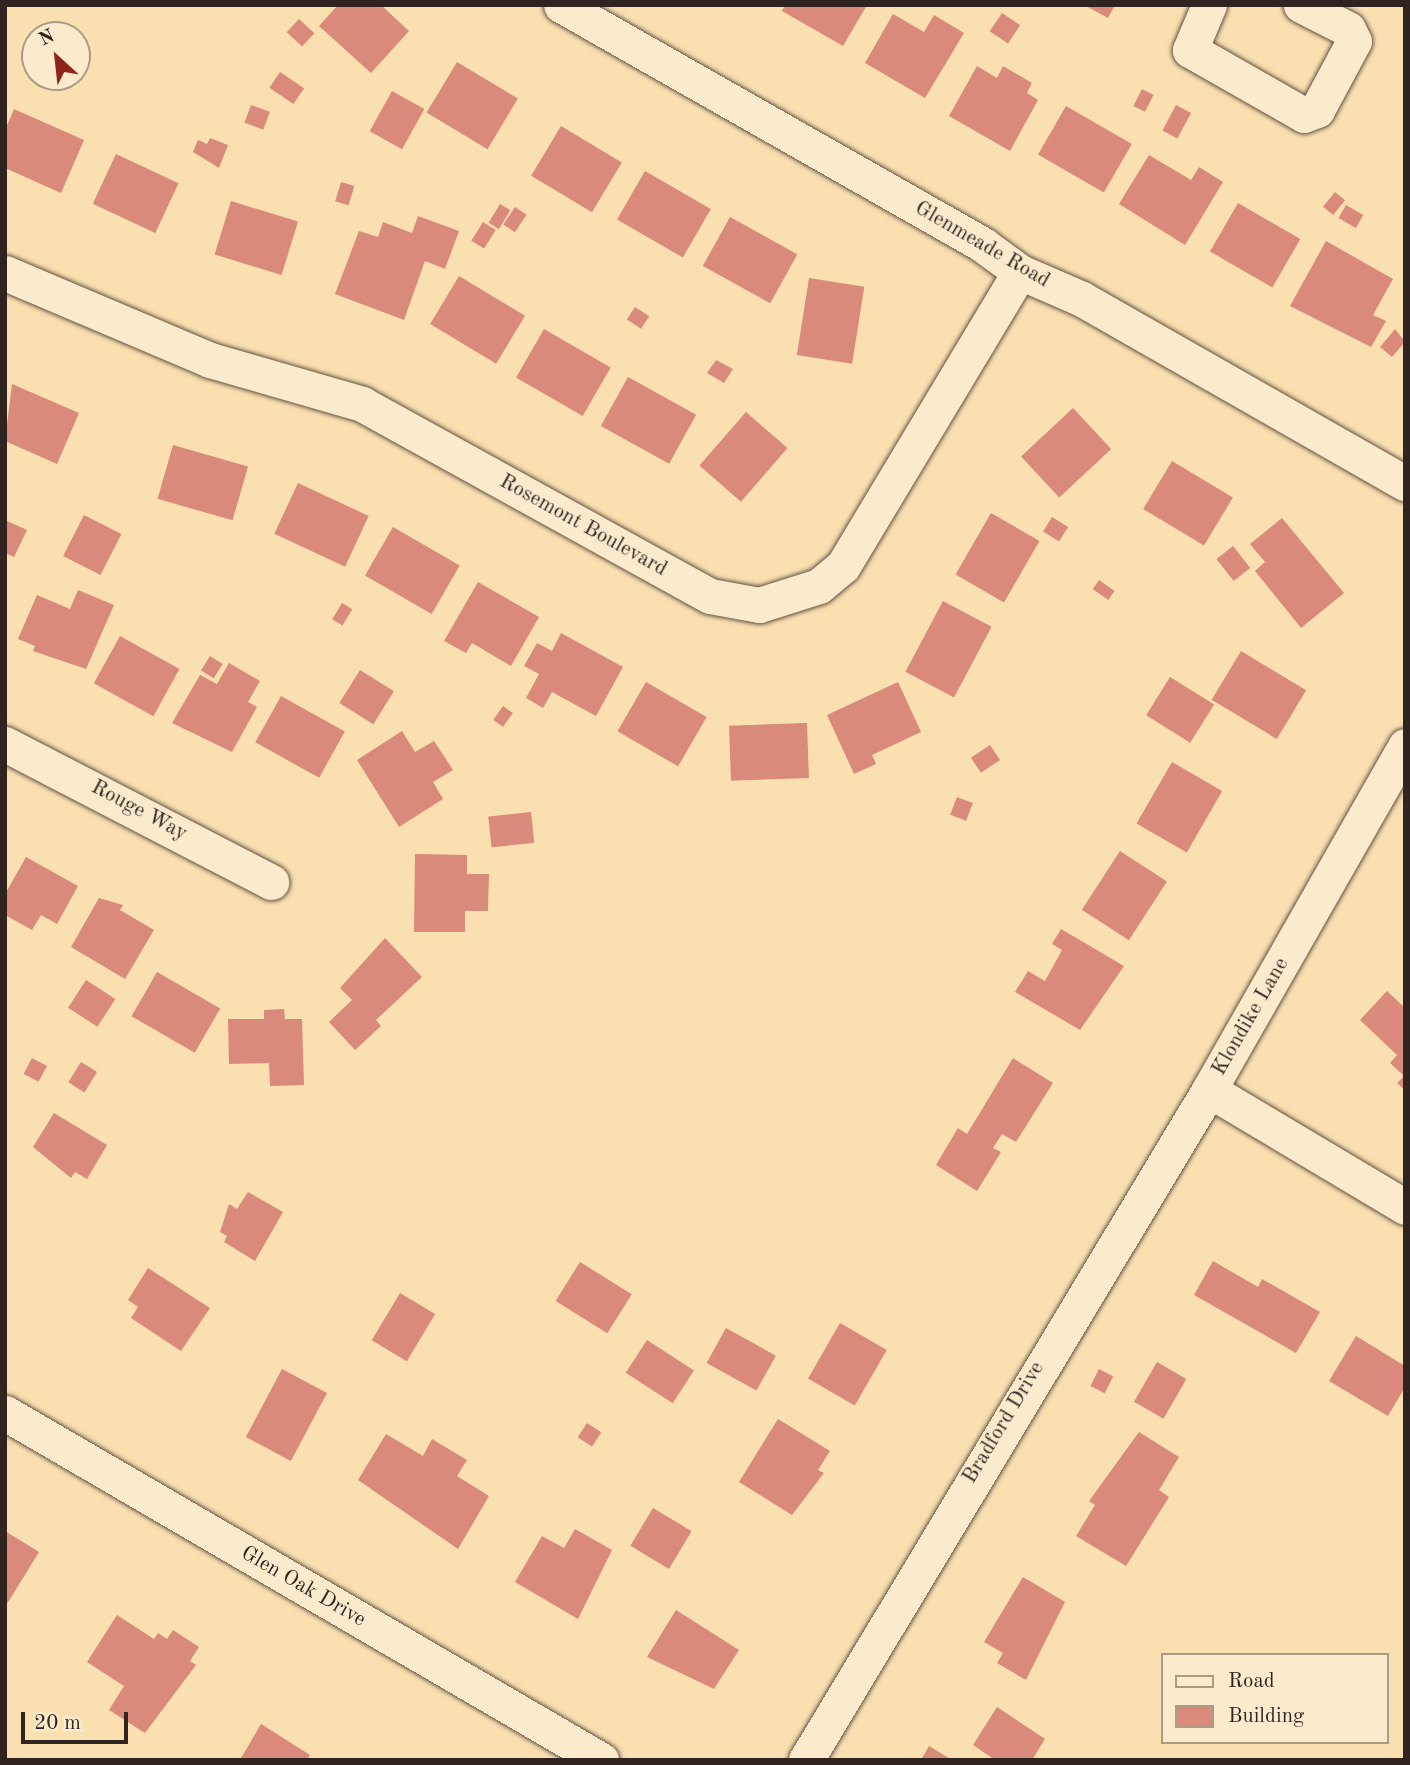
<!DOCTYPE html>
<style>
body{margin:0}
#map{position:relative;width:1410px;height:1765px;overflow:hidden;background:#fadfb0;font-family:"Old Standard TT",serif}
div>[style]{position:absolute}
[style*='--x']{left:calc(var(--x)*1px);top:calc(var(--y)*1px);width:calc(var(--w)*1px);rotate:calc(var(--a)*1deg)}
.building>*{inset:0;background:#d98a7a;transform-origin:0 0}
.roads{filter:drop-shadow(0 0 2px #625344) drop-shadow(0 0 2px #625344)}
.minor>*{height:35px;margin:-17.5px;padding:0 17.5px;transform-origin:17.5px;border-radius:17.5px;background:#fceacc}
span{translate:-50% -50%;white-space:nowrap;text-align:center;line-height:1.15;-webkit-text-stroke:5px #fceacc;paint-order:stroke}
.street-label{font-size:21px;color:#302420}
.frame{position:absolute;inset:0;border:7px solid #302420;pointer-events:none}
.legend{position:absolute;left:1161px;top:1653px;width:228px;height:91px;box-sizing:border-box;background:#fceacc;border:2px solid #aa9b87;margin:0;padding:9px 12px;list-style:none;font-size:21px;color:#302420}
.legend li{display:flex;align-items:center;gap:14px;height:35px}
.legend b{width:35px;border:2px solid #aa9b87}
.north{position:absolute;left:21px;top:21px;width:70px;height:70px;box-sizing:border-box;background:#fceacc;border:2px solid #aa9b87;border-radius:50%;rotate:333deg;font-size:19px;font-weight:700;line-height:28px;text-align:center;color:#302420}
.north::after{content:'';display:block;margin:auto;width:24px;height:32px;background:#8f2418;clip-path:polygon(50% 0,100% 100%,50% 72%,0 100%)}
.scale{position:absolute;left:21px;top:1712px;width:107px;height:32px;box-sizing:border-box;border:4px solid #302420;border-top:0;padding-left:9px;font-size:21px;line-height:24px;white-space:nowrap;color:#302420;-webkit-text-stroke:5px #fceacc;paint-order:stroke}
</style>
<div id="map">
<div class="building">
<div style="clip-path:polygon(338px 5px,381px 5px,409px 31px,371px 73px,319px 26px)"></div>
<div style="clip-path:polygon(785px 5px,867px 5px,843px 46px,782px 11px)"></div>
<div style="clip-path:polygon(1084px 5px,1115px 5px,1108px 18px)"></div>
<div style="left:1002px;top:13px;width:22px;height:22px;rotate:34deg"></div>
<div style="clip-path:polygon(893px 14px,924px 32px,934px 15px,964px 33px,925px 98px,865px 63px)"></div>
<div style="left:299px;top:19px;width:21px;height:18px;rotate:43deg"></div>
<div style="left:457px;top:62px;width:71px;height:59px;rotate:31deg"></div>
<div style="clip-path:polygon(977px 66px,997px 78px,1003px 66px,1032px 83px,1027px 93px,1038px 100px,1010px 151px,949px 116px)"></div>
<div style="left:280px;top:72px;width:29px;height:19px;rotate:34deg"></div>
<div style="left:1142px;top:89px;width:13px;height:19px;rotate:27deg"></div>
<div style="left:392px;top:91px;width:37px;height:46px;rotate:29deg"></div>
<div style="left:251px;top:105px;width:20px;height:19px;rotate:20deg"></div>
<div style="left:1176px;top:105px;width:17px;height:29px;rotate:28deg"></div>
<div style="left:1066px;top:106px;width:76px;height:56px;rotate:30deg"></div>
<div style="clip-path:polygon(14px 109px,84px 140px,61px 193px,5px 168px,5px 130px)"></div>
<div style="left:561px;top:126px;width:71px;height:58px;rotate:31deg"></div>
<div style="clip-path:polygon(210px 138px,228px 145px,219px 168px,193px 152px,198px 140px,207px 144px)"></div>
<div style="left:116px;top:154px;width:69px;height:55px;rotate:25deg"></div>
<div style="clip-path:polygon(1149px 155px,1191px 180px,1199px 167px,1223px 182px,1185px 245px,1119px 204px)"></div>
<div style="left:645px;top:171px;width:76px;height:56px;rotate:30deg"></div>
<div style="left:341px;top:182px;width:14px;height:20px;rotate:17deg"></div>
<div style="left:1335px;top:192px;width:13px;height:19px;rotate:39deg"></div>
<div style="left:231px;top:201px;width:70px;height:56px;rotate:17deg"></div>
<div style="left:1238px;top:203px;width:72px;height:56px;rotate:30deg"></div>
<div style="left:500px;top:204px;width:12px;height:22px;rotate:31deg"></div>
<div style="left:1346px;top:205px;width:20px;height:15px;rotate:30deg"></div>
<div style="left:515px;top:207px;width:14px;height:21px;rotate:34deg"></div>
<div style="clip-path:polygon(418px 216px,459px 231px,445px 269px,425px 261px,404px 320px,335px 294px,359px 231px,378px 237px,383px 222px,412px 233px)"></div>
<div style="left:730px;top:217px;width:77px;height:56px;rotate:29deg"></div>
<div style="left:483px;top:222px;width:15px;height:22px;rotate:32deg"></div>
<div style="clip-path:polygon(1326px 241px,1393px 279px,1373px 315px,1386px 321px,1371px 347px,1290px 306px)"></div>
<div style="left:459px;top:276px;width:77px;height:56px;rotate:31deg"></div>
<div style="left:809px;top:278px;width:56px;height:78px;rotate:9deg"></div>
<div style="left:635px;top:307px;width:17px;height:15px;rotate:33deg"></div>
<div style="left:544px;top:329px;width:77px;height:56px;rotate:30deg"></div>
<div style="clip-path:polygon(1395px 329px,1405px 342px,1392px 357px,1380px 347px)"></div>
<div style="clip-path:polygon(716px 360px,733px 369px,724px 383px,707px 373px)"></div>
<div style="left:628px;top:377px;width:78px;height:56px;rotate:29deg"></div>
<div style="clip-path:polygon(12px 384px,79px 413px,57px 464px,5px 441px)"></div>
<div style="left:1073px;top:408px;width:56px;height:71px;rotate:47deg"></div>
<div style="left:746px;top:412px;width:55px;height:71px;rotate:41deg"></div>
<div style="left:173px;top:445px;width:78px;height:56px;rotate:16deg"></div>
<div style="left:1172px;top:461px;width:71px;height:56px;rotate:31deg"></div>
<div style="left:298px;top:483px;width:78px;height:56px;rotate:25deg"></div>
<div style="left:991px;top:513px;width:56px;height:71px;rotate:30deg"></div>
<div style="left:84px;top:515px;width:42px;height:46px;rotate:27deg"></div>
<div style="left:1052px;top:517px;width:19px;height:17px;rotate:32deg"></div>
<div style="clip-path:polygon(1282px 518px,1344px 593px,1301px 628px,1255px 571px,1265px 562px,1250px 544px)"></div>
<div style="clip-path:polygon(5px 520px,27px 530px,14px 557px,5px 553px)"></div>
<div style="left:393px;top:527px;width:77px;height:56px;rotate:30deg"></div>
<div style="left:1233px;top:546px;width:28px;height:21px;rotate:52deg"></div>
<div style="left:1099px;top:580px;width:19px;height:11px;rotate:35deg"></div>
<div style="clip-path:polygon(478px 582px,539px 617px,511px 666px,472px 643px,466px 653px,444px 641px)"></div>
<div style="clip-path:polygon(78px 590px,114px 605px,86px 669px,33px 651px,35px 646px,18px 639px,37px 595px,70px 609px)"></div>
<div style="left:943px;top:601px;width:55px;height:80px;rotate:28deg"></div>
<div style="left:342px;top:603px;width:12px;height:19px;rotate:31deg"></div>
<div style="clip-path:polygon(561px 633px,623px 667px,596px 716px,552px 692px,543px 708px,526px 698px,539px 674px,524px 666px,537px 643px,552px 651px)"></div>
<div style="left:120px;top:636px;width:68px;height:54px;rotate:29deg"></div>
<div style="left:1241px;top:651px;width:76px;height:57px;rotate:31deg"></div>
<div style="left:210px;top:656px;width:15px;height:17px;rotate:32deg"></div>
<div style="clip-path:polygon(229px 663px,260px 681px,248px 702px,257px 707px,232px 752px,172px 723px,200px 675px,217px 684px)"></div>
<div style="left:360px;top:670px;width:40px;height:39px;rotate:32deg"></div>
<div style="left:1170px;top:677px;width:52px;height:45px;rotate:32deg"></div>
<div style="left:646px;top:682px;width:70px;height:57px;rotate:30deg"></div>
<div style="clip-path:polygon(898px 682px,921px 732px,872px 755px,876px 764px,854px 774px,827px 715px)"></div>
<div style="left:281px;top:696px;width:73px;height:53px;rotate:29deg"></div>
<div style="left:503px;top:706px;width:12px;height:17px;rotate:35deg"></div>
<div style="left:807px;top:723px;width:55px;height:78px;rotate:88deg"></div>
<div style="clip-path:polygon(402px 731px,415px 752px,434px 741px,453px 770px,433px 782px,443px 799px,399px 827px,357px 760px)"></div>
<div style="left:990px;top:745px;width:18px;height:23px;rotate:56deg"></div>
<div style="left:1172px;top:762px;width:58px;height:71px;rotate:30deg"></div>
<div style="left:957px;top:797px;width:17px;height:19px;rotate:21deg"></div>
<div style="left:531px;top:812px;width:31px;height:43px;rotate:84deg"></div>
<div style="left:1120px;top:851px;width:56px;height:70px;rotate:33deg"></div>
<div style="clip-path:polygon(415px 854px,467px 855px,467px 874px,489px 874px,488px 911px,465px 911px,465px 932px,414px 932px)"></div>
<div style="clip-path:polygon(26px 857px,78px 886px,57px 924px,41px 915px,32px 930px,5px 915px,5px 894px)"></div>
<div style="clip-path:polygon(99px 898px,123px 905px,120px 910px,154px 930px,125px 979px,71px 947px)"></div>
<div style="clip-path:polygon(1061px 929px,1124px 966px,1080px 1030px,1015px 992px,1028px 971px,1045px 981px,1062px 950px,1052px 944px)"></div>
<div style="clip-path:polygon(385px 938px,422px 977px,376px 1020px,381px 1026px,355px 1050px,329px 1022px,352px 1000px,340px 988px)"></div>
<div style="left:157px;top:972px;width:73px;height:51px;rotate:30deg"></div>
<div style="left:86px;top:980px;width:35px;height:33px;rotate:33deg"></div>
<div style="clip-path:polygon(1387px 991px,1405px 1008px,1405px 1090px,1397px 1083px,1404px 1076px,1390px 1063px,1397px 1055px,1360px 1020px)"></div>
<div style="clip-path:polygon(284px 1009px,285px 1019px,302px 1019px,304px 1085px,270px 1086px,269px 1063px,229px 1064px,228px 1019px,264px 1019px,264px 1010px)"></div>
<div style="left:32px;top:1058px;width:17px;height:18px;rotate:28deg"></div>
<div style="clip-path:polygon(1013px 1058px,1053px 1083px,1016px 1142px,1002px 1134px,993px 1148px,1001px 1152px,977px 1191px,936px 1165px,958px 1128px,967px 1134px)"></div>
<div style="left:81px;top:1062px;width:19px;height:24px;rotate:32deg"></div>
<div style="clip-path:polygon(54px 1113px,107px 1145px,87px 1179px,75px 1172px,71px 1178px,33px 1147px)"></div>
<div style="clip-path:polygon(248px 1192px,283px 1212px,255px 1261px,224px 1242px,227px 1236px,220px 1232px,229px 1204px,237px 1209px)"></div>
<div style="clip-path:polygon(1213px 1261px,1258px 1287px,1262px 1279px,1320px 1312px,1296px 1353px,1194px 1295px)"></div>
<div style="left:580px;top:1262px;width:61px;height:46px;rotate:32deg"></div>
<div style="clip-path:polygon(148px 1268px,210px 1308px,181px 1351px,131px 1318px,138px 1307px,128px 1300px)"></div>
<div style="left:400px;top:1293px;width:41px;height:55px;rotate:31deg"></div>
<div style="left:840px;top:1323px;width:54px;height:64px;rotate:30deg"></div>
<div style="left:726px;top:1328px;width:57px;height:40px;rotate:29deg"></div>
<div style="clip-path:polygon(1356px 1336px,1405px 1366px,1405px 1387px,1388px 1416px,1329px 1381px)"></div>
<div style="left:647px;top:1340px;width:56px;height:39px;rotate:33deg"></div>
<div style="left:1157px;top:1362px;width:34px;height:46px;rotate:30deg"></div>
<div style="left:282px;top:1369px;width:51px;height:77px;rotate:28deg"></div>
<div style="left:1099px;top:1369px;width:16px;height:19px;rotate:27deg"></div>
<div style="clip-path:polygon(778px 1419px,830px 1451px,818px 1470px,824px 1473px,792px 1515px,739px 1482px)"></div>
<div style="left:587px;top:1423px;width:17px;height:17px;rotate:33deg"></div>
<div style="clip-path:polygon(1139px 1432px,1179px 1457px,1159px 1490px,1169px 1497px,1126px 1566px,1076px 1536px,1095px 1505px,1089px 1501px)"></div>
<div style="clip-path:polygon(386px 1434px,423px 1456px,432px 1439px,467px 1460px,457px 1476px,489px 1496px,458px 1549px,358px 1480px)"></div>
<div style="left:653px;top:1508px;width:45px;height:44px;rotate:31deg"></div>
<div style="clip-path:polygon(575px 1529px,612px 1550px,578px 1619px,515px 1582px,542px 1536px,564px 1548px)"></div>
<div style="clip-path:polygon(5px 1531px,39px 1552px,5px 1607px)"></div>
<div style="clip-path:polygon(1023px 1577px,1065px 1602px,1026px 1680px,997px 1663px,1003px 1653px,984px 1642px)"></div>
<div style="clip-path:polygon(676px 1610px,739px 1650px,714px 1689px,647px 1657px)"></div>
<div style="clip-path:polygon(117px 1615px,154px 1639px,158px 1633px,167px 1639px,173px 1630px,199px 1647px,190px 1661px,196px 1665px,145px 1733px,109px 1710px,124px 1686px,87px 1662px)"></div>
<div style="clip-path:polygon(997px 1707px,1045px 1739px,1032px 1760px,995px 1760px,973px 1745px)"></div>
<div style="clip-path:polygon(261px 1724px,310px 1755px,307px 1760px,240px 1760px)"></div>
<div style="clip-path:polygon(929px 1746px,952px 1760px,921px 1760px)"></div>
</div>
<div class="roads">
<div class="minor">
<div style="--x:561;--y:5;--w:485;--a:29.6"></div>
<div style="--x:983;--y:245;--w:46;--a:36.1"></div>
<div style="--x:1020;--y:272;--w:68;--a:23.5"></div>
<div style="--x:1082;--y:299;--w:372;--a:29.7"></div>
<div style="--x:1209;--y:5;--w:49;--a:112.9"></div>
<div style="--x:1190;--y:50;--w:131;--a:29.7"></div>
<div style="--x:1304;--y:115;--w:14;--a:-21"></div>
<div style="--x:1317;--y:110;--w:78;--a:-61.8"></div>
<div style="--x:1354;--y:41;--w:13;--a:-117"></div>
<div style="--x:1348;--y:29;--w:53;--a:-152.9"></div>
<div style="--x:5;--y:273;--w:223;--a:23"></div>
<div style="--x:210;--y:360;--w:158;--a:16.1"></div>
<div style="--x:362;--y:404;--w:397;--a:28.9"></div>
<div style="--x:710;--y:596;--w:50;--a:10.4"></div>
<div style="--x:759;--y:605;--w:63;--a:-17.6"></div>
<div style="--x:819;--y:586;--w:31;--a:-40"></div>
<div style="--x:843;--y:566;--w:343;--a:-59"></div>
<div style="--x:5;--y:744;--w:300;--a:27.4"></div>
<div style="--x:1209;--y:1090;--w:228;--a:30.8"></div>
<div style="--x:5;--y:1413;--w:690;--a:30.21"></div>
<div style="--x:806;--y:1760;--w:782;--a:-58.97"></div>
<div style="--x:1209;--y:1090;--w:396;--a:-60.3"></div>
</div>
</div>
<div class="street-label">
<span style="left:982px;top:245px;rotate:30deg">Glenmeade Road</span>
<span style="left:583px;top:526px;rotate:29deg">Rosemont Boulevard</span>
<span style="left:139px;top:811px;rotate:28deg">Rouge Way</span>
<span style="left:1251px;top:1017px;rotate:-60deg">Klondike Lane</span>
<span style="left:1004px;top:1423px;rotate:-59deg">Bradford Drive</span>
<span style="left:303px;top:1587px;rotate:30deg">Glen Oak Drive</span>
</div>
<div class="frame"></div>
<ul class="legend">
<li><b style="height:9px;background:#fceacc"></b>Road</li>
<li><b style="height:19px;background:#d98a7a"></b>Building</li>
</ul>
<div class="north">N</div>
<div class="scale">20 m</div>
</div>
